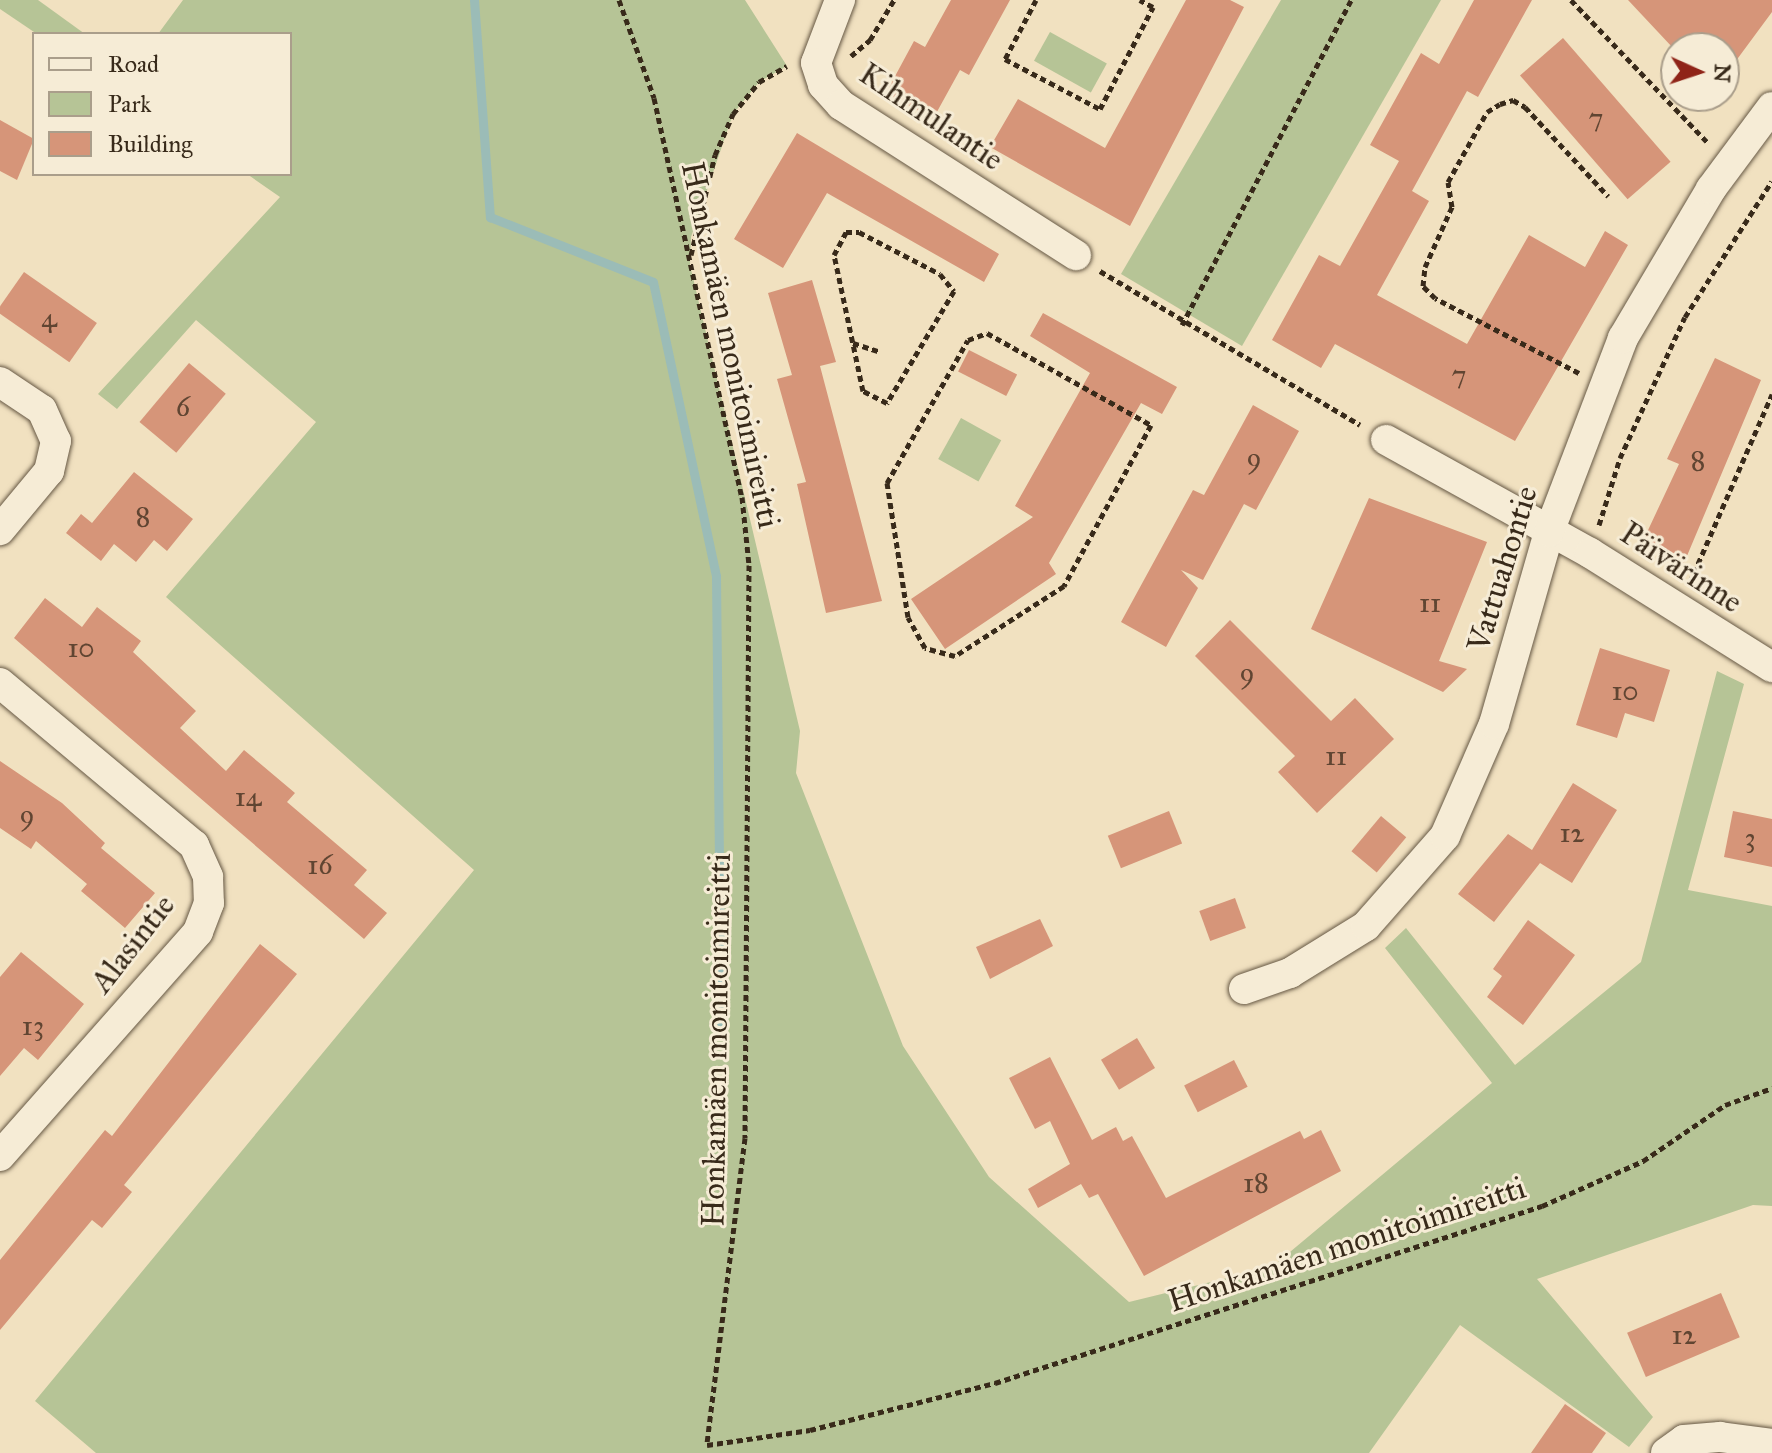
<!DOCTYPE html>
<meta charset="utf-8">
<style>
body{margin:0}
#map{position:relative;width:1772px;height:1453px;overflow:hidden;background:#f1e1c0;font-family:"IM FELL Great Primer",serif}
div>[style]{position:absolute}
[style*='--x']{left:calc(var(--x)*1px);top:calc(var(--y)*1px);width:calc(var(--w)*1px);rotate:calc(var(--a)*1deg)}
.green>*{inset:0;background:#b6c496;transform-origin:0 0}
.stream>*{height:9px;margin:-4.5px;padding:0 4.5px;transform-origin:4.5px;border-radius:4.5px;background:#9bbcb7}
.building>*{inset:0;background:#d69579;transform-origin:0 0}
.path>*{height:5px;margin-top:-2.5px;transform-origin:0;background:repeating-linear-gradient(90deg,#382a1a 0 6px,transparent 0 10px)}
.roads{filter:drop-shadow(0 0 2px #665844) drop-shadow(0 0 2px #665844)}
.street>*{height:30px;margin:-15px;padding:0 15px;transform-origin:15px;border-radius:15px;background:#f6ecd6}
span{translate:-50% -50%;white-space:nowrap;text-align:center;line-height:1.15;-webkit-text-stroke:6px #f6ecd6;paint-order:stroke}
.number-label{font-size:28px;color:#604532}
.number-label span{-webkit-text-stroke-width:0}
.street-label{font-size:32px;color:#382a1a}
.legend{position:absolute;left:32px;top:32px;width:260px;height:144px;box-sizing:border-box;background:#f6ecd6;border:2px solid #aa9e8b;margin:0;padding:10px 14px;list-style:none;font-size:24px;color:#382a1a}
.legend li{display:flex;align-items:center;gap:16px;height:40px}
.legend b{width:40px;border:2px solid #aa9e8b}
.north{position:absolute;left:1660px;top:32px;width:80px;height:80px;box-sizing:border-box;background:#f6ecd6;border:2px solid #aa9e8b;border-radius:50%;rotate:93deg;font-size:22px;font-weight:700;line-height:32px;text-align:center;color:#382a1a}
.north::after{content:'';display:block;margin:auto;width:28px;height:36px;background:#8f2418;clip-path:polygon(50% 0,100% 100%,50% 72%,0 100%)}
</style>
<div id="map">
<div class="green">
<div style="clip-path:polygon(0 0,38px 0,85px 34px,37px 34px,0 9px)"></div>
<div style="clip-path:polygon(183px 0,745px 0,787px 66px,759px 82px,733px 114px,691px 237px,690px 265px,800px 731px,796px 773px,903px 1046px,989px 1177px,1129px 1302px,1272px 1267px,1492px 1083px,1385px 948px,1406px 928px,1515px 1065px,1641px 962px,1717px 671px,1744px 684px,1688px 890px,1772px 906px,1772px 1206px,1753px 1205px,1537px 1279px,1653px 1417px,1629px 1447px,1460px 1325px,1369px 1453px,96px 1453px,35px 1401px,474px 870px,166px 597px,316px 422px,196px 320px,117px 409px,98px 394px,280px 197px,247px 174px,290px 174px,290px 34px,158px 34px)"></div>
<div style="clip-path:polygon(1281px 0,1441px 0,1242px 346px,1121px 274px)"></div>
<div style="left:1050px;top:32px;width:65px;height:33px;rotate:29deg"></div>
<div style="left:961px;top:418px;width:46px;height:47px;rotate:29deg"></div>
</div>
<div class="stream">
<div style="--x:474;--y:0;--w:218;--a:85.8"></div>
<div style="--x:490;--y:217;--w:175;--a:21.7"></div>
<div style="--x:653;--y:282;--w:301;--a:77.9"></div>
<div style="--x:716;--y:576;--w:446;--a:89.4"></div>
</div>
<div class="building">
<div style="clip-path:polygon(951px 0,1010px 0,969px 75px,960px 70px,933px 119px,886px 93px,914px 41px,925px 47px)"></div>
<div style="clip-path:polygon(1186px 0,1230px 0,1244px 7px,1130px 226px,990px 147px,1018px 99px,1105px 148px)"></div>
<div style="clip-path:polygon(1474px 0,1532px 0,1478px 97px,1467px 91px,1412px 191px,1429px 201px,1377px 295px,1467px 344px,1529px 235px,1585px 267px,1605px 231px,1628px 245px,1515px 441px,1335px 344px,1321px 368px,1272px 340px,1319px 255px,1340px 266px,1399px 161px,1370px 145px,1421px 53px,1439px 64px)"></div>
<div style="clip-path:polygon(1628px 0,1772px 0,1772px 12px,1724px 77px,1724px 48px,1673px 48px)"></div>
<div style="left:1563px;top:38px;width:164px;height:57px;rotate:49deg"></div>
<div style="clip-path:polygon(0 120px,34px 139px,17px 180px,0 171px)"></div>
<div style="clip-path:polygon(797px 133px,999px 254px,984px 282px,827px 193px,783px 268px,734px 239px)"></div>
<div style="left:24px;top:272px;width:89px;height:48px;rotate:35deg"></div>
<div style="clip-path:polygon(812px 280px,836px 362px,820px 366px,882px 601px,826px 613px,797px 484px,806px 482px,777px 379px,792px 375px,768px 293px)"></div>
<div style="clip-path:polygon(1043px 313px,1177px 387px,1162px 414px,1141px 403px,1049px 563px,1056px 574px,945px 649px,911px 599px,1033px 517px,1015px 506px,1090px 373px,1030px 336px)"></div>
<div style="left:969px;top:350px;width:54px;height:24px;rotate:27deg"></div>
<div style="clip-path:polygon(1715px 358px,1761px 380px,1684px 563px,1642px 543px,1679px 464px,1667px 459px)"></div>
<div style="left:189px;top:363px;width:48px;height:77px;rotate:40deg"></div>
<div style="clip-path:polygon(1253px 405px,1299px 431px,1256px 510px,1244px 504px,1203px 580px,1181px 570px,1198px 588px,1166px 647px,1121px 622px,1193px 490px,1204px 495px)"></div>
<div style="clip-path:polygon(134px 472px,193px 519px,167px 551px,154px 540px,136px 562px,114px 544px,101px 561px,66px 533px,81px 514px,92px 523px)"></div>
<div style="clip-path:polygon(1369px 498px,1487px 542px,1439px 661px,1467px 669px,1443px 692px,1311px 629px)"></div>
<div style="clip-path:polygon(45px 598px,82px 627px,97px 607px,141px 641px,133px 652px,196px 711px,180px 728px,226px 771px,244px 750px,295px 793px,287px 802px,367px 870px,354px 885px,387px 913px,364px 939px,14px 638px)"></div>
<div style="clip-path:polygon(1230px 620px,1331px 721px,1355px 698px,1394px 739px,1317px 813px,1278px 772px,1295px 756px,1195px 656px)"></div>
<div style="clip-path:polygon(1600px 648px,1670px 670px,1654px 722px,1625px 713px,1617px 738px,1576px 725px)"></div>
<div style="clip-path:polygon(0 761px,62px 803px,105px 843px,101px 848px,155px 893px,125px 928px,81px 891px,87px 884px,36px 841px,31px 849px,0 828px)"></div>
<div style="clip-path:polygon(1573px 783px,1617px 810px,1572px 883px,1540px 863px,1494px 922px,1458px 894px,1508px 834px,1532px 850px)"></div>
<div style="left:1169px;top:811px;width:35px;height:66px;rotate:68deg"></div>
<div style="clip-path:polygon(1733px 811px,1772px 819px,1772px 867px,1724px 857px)"></div>
<div style="left:1381px;top:816px;width:33px;height:46px;rotate:40deg"></div>
<div style="left:1235px;top:898px;width:32px;height:38px;rotate:70deg"></div>
<div style="clip-path:polygon(1040px 919px,1053px 946px,990px 979px,976px 947px)"></div>
<div style="clip-path:polygon(1528px 920px,1575px 955px,1523px 1025px,1487px 997px,1502px 976px,1493px 969px)"></div>
<div style="clip-path:polygon(260px 944px,297px 974px,124px 1185px,132px 1192px,102px 1228px,92px 1220px,0 1330px,0 1260px,105px 1130px,112px 1136px)"></div>
<div style="clip-path:polygon(21px 952px,84px 1004px,38px 1060px,24px 1048px,0 1076px,0 977px)"></div>
<div style="left:1137px;top:1038px;width:35px;height:42px;rotate:59deg"></div>
<div style="clip-path:polygon(1050px 1057px,1092px 1140px,1116px 1127px,1123px 1141px,1132px 1136px,1166px 1198px,1300px 1131px,1304px 1139px,1321px 1130px,1341px 1171px,1144px 1276px,1098px 1194px,1089px 1198px,1081px 1184px,1038px 1208px,1028px 1189px,1070px 1164px,1050px 1121px,1035px 1129px,1009px 1078px)"></div>
<div style="left:1234px;top:1060px;width:30px;height:56px;rotate:63deg"></div>
<div style="left:1721px;top:1293px;width:48px;height:102px;rotate:67deg"></div>
<div style="clip-path:polygon(1565px 1404px,1606px 1433px,1592px 1453px,1531px 1453px)"></div>
</div>
<div class="path">
<div style="--x:619;--y:0;--w:104;--a:70.3"></div>
<div style="--x:654;--y:98;--w:409;--a:77.6"></div>
<div style="--x:742;--y:497;--w:68;--a:84.1"></div>
<div style="--x:749;--y:565;--w:573;--a:90.4"></div>
<div style="--x:745;--y:1138;--w:309;--a:97.1"></div>
<div style="--x:707;--y:1445;--w:104;--a:-8.3"></div>
<div style="--x:810;--y:1430;--w:191;--a:-14.3"></div>
<div style="--x:995;--y:1383;--w:575;--a:-17.93"></div>
<div style="--x:1542;--y:1206;--w:111;--a:-24"></div>
<div style="--x:1643;--y:1161;--w:99;--a:-34.3"></div>
<div style="--x:1725;--y:1105;--w:50;--a:-19.9"></div>
<div style="--x:1036;--y:0;--w:67;--a:117.7"></div>
<div style="--x:1005;--y:59;--w:107;--a:27.8"></div>
<div style="--x:1100;--y:109;--w:115;--a:-62.5"></div>
<div style="--x:1153;--y:7;--w:15;--a:-152"></div>
<div style="--x:1571;--y:0;--w:199;--a:46.2"></div>
<div style="--x:851;--y:56;--w:25;--a:-40"></div>
<div style="--x:870;--y:40;--w:47;--a:-59"></div>
<div style="--x:846;--y:232;--w:13;--a:0"></div>
<div style="--x:859;--y:232;--w:91;--a:27.4"></div>
<div style="--x:940;--y:274;--w:22;--a:51"></div>
<div style="--x:954;--y:291;--w:131;--a:120.9"></div>
<div style="--x:887;--y:403;--w:27;--a:-153"></div>
<div style="--x:863;--y:391;--w:139;--a:-102"></div>
<div style="--x:834;--y:255;--w:26;--a:-62"></div>
<div style="--x:691;--y:255;--w:103;--a:-76.5"></div>
<div style="--x:715;--y:155;--w:45;--a:-66.3"></div>
<div style="--x:733;--y:114;--w:41;--a:-50.9"></div>
<div style="--x:759;--y:82;--w:32;--a:-30"></div>
<div style="--x:1100;--y:271;--w:302;--a:30.6"></div>
<div style="--x:1182;--y:325;--w:366;--a:-62.5"></div>
<div style="--x:987;--y:333;--w:188;--a:29.3"></div>
<div style="--x:1151;--y:425;--w:183;--a:118.4"></div>
<div style="--x:1064;--y:586;--w:130;--a:147.3"></div>
<div style="--x:955;--y:656;--w:31;--a:-165"></div>
<div style="--x:925;--y:648;--w:35;--a:-119"></div>
<div style="--x:908;--y:617;--w:136;--a:-98.9"></div>
<div style="--x:887;--y:483;--w:164;--a:-60.5"></div>
<div style="--x:968;--y:340;--w:20;--a:-20"></div>
<div style="--x:853;--y:343;--w:28;--a:18"></div>
<div style="--x:1579;--y:373;--w:162;--a:-152.5"></div>
<div style="--x:1435;--y:298;--w:17;--a:-135"></div>
<div style="--x:1423;--y:286;--w:19;--a:-84"></div>
<div style="--x:1425;--y:267;--w:66;--a:-65.8"></div>
<div style="--x:1452;--y:207;--w:25;--a:-99"></div>
<div style="--x:1448;--y:182;--w:80;--a:-60.9"></div>
<div style="--x:1487;--y:112;--w:15;--a:-32"></div>
<div style="--x:1500;--y:104;--w:14;--a:-17"></div>
<div style="--x:1513;--y:100;--w:14;--a:30"></div>
<div style="--x:1525;--y:107;--w:122;--a:47"></div>
<div style="--x:1599;--y:525;--w:70;--a:-72.6"></div>
<div style="--x:1620;--y:458;--w:155;--a:-65.3"></div>
<div style="--x:1685;--y:317;--w:161;--a:-57.4"></div>
<div style="--x:1690;--y:582;--w:205;--a:-66.4"></div>
</div>
<div class="roads">
<div class="street">
<div style="--x:840;--y:0;--w:67;--a:110.9"></div>
<div style="--x:816;--y:63;--w:23;--a:72"></div>
<div style="--x:823;--y:85;--w:27;--a:48"></div>
<div style="--x:841;--y:105;--w:279;--a:32.6"></div>
<div style="--x:0;--y:382;--w:50;--a:33.7"></div>
<div style="--x:42;--y:410;--w:34;--a:66"></div>
<div style="--x:56;--y:441;--w:31;--a:103"></div>
<div style="--x:49;--y:471;--w:77;--a:129.7"></div>
<div style="--x:1386;--y:440;--w:233;--a:29"></div>
<div style="--x:1590;--y:553;--w:215;--a:32.1"></div>
<div style="--x:0;--y:683;--w:253;--a:39.9"></div>
<div style="--x:194;--y:845;--w:35;--a:66"></div>
<div style="--x:208;--y:877;--w:26;--a:88"></div>
<div style="--x:209;--y:903;--w:31;--a:111"></div>
<div style="--x:198;--y:932;--w:299;--a:131.5"></div>
<div style="--x:1244;--y:989;--w:49;--a:-19.2"></div>
<div style="--x:1290;--y:973;--w:89;--a:-31.7"></div>
<div style="--x:1366;--y:926;--w:120;--a:-48.7"></div>
<div style="--x:1445;--y:836;--w:122;--a:-66.4"></div>
<div style="--x:1494;--y:724;--w:200;--a:-74"></div>
<div style="--x:1549;--y:532;--w:208;--a:-69.1"></div>
<div style="--x:1623;--y:338;--w:173;--a:-59.4"></div>
<div style="--x:1711;--y:189;--w:102;--a:-53.4"></div>
<div style="--x:1666;--y:1453;--w:22;--a:-36"></div>
<div style="--x:1684;--y:1440;--w:36;--a:-5"></div>
<div style="--x:1720;--y:1437;--w:52;--a:7.7"></div>
</div>
</div>
<div class="number-label">
<span style="left:1596px;top:118px">7</span>
<span style="left:49px;top:318px">4</span>
<span style="left:1459px;top:375px">7</span>
<span style="left:183px;top:407px">6</span>
<span style="left:1254px;top:458px">9</span>
<span style="left:1698px;top:461px">8</span>
<span style="left:143px;top:517px">8</span>
<span style="left:1430px;top:603px">11</span>
<span style="left:81px;top:648px">10</span>
<span style="left:1247px;top:673px">9</span>
<span style="left:1625px;top:691px">10</span>
<span style="left:1336px;top:756px">11</span>
<span style="left:248px;top:797px">14</span>
<span style="left:27px;top:815px">9</span>
<span style="left:1572px;top:833px">12</span>
<span style="left:1750px;top:838px">3</span>
<span style="left:320px;top:865px">16</span>
<span style="left:33px;top:1026px">13</span>
<span style="left:1256px;top:1183px">18</span>
<span style="left:1684px;top:1335px">12</span>
</div>
<div class="street-label">
<span style="left:931px;top:117px;rotate:34deg">Kihmulantie</span>
<span style="left:730px;top:345px;rotate:78deg">Honkamäen monitoimireitti</span>
<span style="left:1681px;top:568px;rotate:33deg">Päivärinne</span>
<span style="left:1503px;top:569px;rotate:-73deg">Vattuahontie</span>
<span style="left:133px;top:944px;rotate:-52deg">Alasintie</span>
<span style="left:717px;top:1040px;rotate:-89deg">Honkamäen monitoimireitti</span>
<span style="left:1347px;top:1245px;rotate:-18deg">Honkamäen monitoimireitti</span>
</div>
<ul class="legend">
<li><b style="height:10px;background:#f6ecd6"></b>Road</li>
<li><b style="height:22px;background:#b6c496"></b>Park</li>
<li><b style="height:22px;background:#d69579"></b>Building</li>
</ul>
<div class="north">N</div>
</div>
